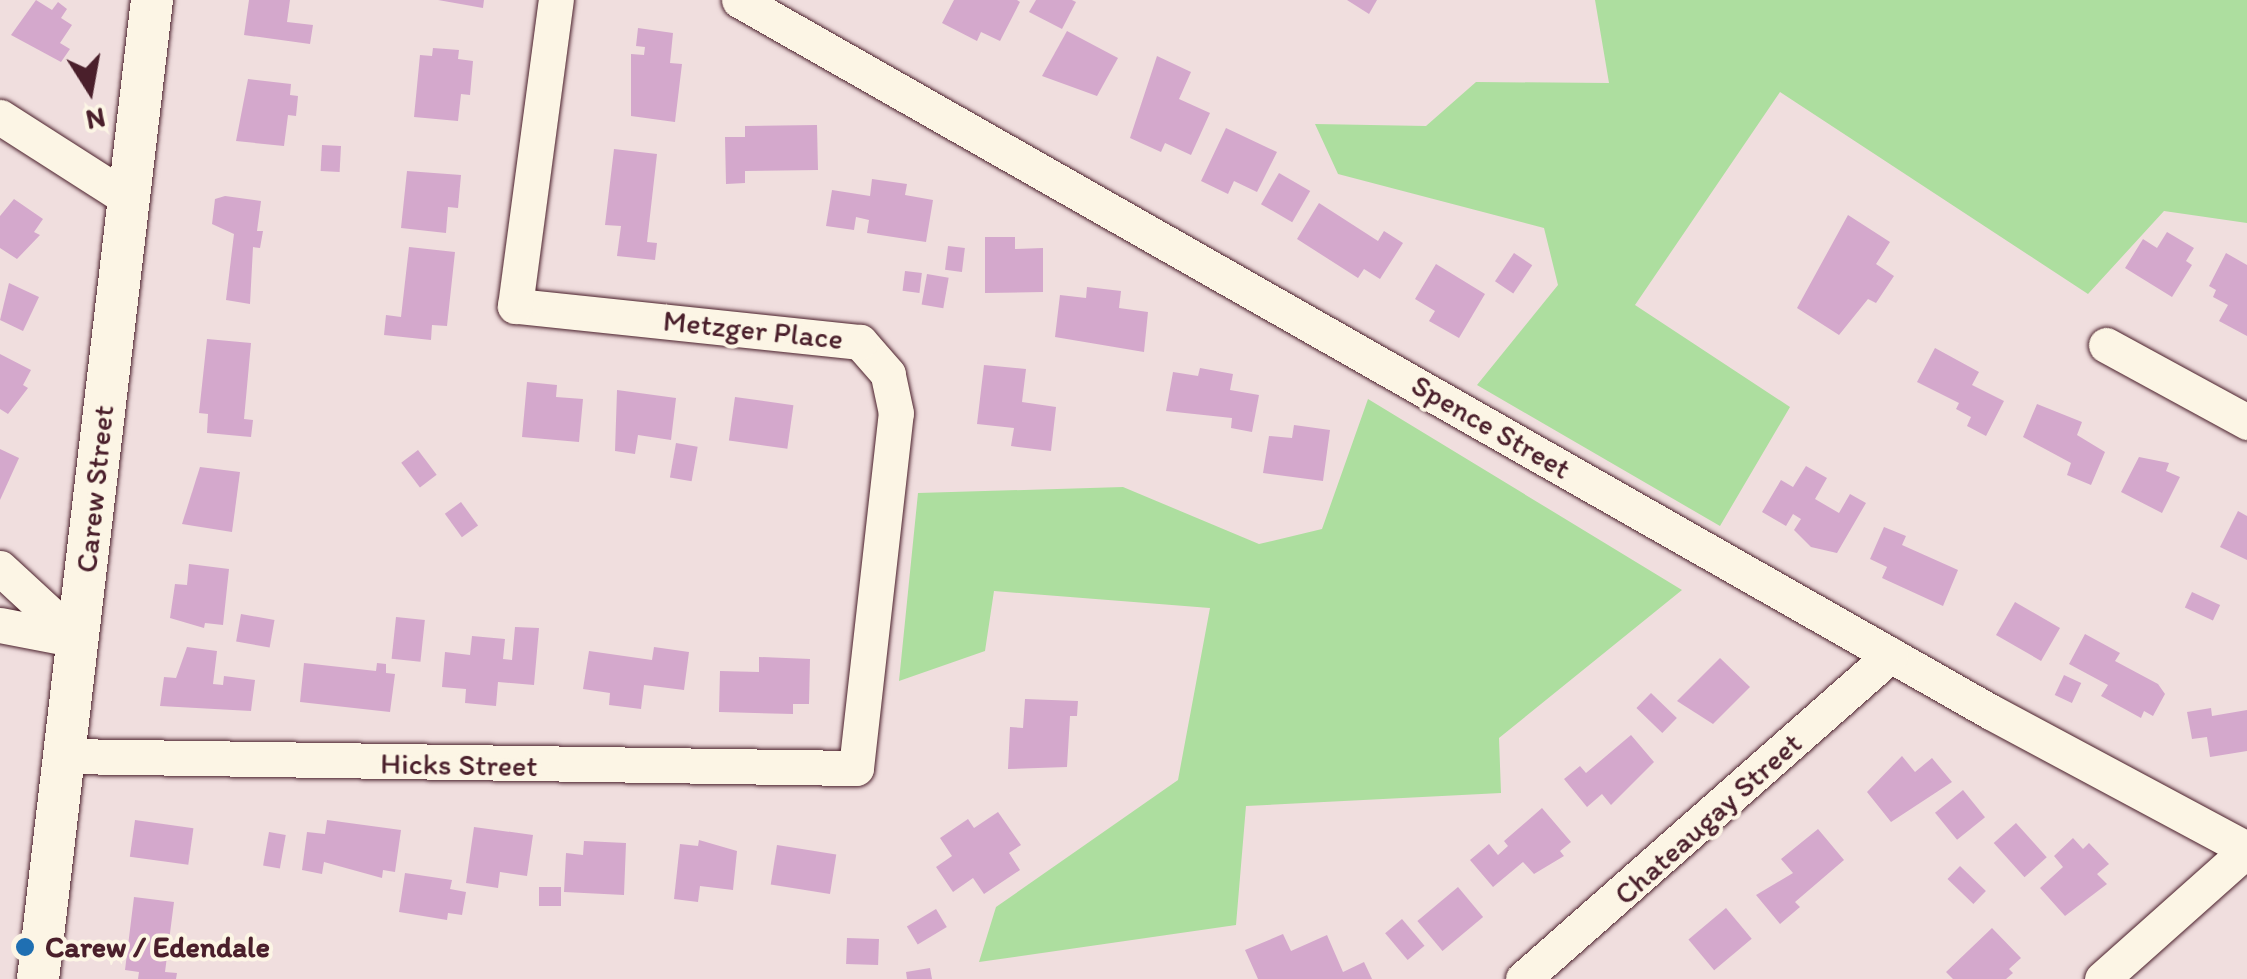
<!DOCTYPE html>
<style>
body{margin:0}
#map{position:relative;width:2247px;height:979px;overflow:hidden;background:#f0dede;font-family:Itim,sans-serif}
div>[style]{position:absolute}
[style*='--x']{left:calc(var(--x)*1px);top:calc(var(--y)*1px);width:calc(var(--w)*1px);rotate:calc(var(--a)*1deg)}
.green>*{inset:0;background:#adde9f}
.building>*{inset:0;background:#d4a8cc;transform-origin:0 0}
.roads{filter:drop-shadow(0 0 2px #4a1f2b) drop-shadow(0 0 2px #4a1f2b)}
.minor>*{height:35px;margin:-17.5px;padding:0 17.5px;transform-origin:17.5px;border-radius:17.5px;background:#fcf5e5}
.tertiary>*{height:42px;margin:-21px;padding:0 21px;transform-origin:21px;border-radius:21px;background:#fcf5e5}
.dots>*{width:28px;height:28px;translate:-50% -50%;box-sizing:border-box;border:5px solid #fcf5e5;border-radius:50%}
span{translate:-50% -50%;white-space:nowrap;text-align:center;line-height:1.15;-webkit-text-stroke:8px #fcf5e5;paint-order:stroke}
.street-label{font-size:30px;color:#4a1f2b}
.poi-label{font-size:30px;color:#4a1f2b;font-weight:700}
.left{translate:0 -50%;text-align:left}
.north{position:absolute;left:40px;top:40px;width:100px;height:100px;-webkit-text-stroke:8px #fcf5e5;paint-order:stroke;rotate:169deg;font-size:28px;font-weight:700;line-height:40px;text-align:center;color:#4a1f2b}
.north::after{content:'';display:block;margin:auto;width:35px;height:45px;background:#4a1f2b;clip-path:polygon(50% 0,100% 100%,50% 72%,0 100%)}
</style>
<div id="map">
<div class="green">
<div style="clip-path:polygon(1595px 0,2247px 0,2247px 223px,2164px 211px,2088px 294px,1780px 92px,1635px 305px,1790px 407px,1720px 526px,1477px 385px,1558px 285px,1544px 228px,1338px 174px,1315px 124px,1426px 126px,1476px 82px,1609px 83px)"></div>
<div style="clip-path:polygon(1368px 399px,1682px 590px,1499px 738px,1501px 793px,1246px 806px,1236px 925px,979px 962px,996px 907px,1178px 780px,1210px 608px,994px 591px,985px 651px,899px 681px,918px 493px,1123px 487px,1259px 544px,1322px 529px)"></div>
</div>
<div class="building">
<div style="clip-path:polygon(36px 0,52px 10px,58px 2px,67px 9px,61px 18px,72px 25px,60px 43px,70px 49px,61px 62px,11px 35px)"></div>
<div style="clip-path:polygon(249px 0,290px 0,287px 22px,313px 25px,310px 44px,244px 35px)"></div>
<div style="clip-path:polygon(438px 0,484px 0,483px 8px)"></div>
<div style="clip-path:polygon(954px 0,1017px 0,1020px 2px,1000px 41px,981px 32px,977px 41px,942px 23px)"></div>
<div style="clip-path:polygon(1036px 0,1072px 0,1076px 2px,1062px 29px,1029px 12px)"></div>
<div style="clip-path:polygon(1347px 0,1377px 0,1369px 14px)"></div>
<div style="clip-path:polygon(638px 28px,673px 33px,670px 63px,682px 64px,675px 122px,631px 116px,631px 54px,644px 55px,645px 47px,636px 46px)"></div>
<div style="clip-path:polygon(1067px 31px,1118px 58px,1097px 96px,1042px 76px)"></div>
<div style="clip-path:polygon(433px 48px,459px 50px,458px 59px,473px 61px,470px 95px,461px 94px,458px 121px,414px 117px,420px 55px,432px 56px)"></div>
<div style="clip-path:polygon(1157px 56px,1191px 72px,1179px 99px,1210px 113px,1191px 155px,1165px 143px,1161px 152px,1130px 138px)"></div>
<div style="clip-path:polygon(248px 79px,291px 84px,290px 95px,298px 96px,296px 116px,288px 115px,284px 146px,236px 141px)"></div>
<div style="clip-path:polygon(817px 125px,818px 170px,745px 171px,745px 183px,726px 184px,725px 137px,745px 137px,745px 126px)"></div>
<div style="clip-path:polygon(1226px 128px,1277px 152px,1257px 192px,1234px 181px,1228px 194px,1201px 181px)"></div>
<div style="left:322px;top:145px;width:19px;height:26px;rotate:3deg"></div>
<div style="clip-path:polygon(614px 149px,657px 154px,647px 242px,657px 243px,655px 260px,617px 256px,621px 226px,605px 225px)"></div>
<div style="clip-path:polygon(407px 171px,461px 175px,458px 208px,448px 207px,446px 233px,401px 228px)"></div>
<div style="left:1279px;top:173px;width:36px;height:36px;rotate:30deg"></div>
<div style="clip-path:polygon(872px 179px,907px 184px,905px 195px,933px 200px,926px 242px,867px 233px,869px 220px,856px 217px,854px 230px,826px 226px,832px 190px,870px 196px)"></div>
<div style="clip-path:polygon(225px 196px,261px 201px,257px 231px,263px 231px,260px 248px,253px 247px,250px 304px,226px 300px,234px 234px,212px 224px,215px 199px)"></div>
<div style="clip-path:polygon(14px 199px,43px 219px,34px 232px,40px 235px,17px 259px,0 248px,0 216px)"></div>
<div style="clip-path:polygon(1319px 203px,1378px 241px,1384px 231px,1403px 243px,1380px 279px,1364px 269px,1358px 278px,1297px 239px)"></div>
<div style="clip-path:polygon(1848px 215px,1890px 242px,1876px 264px,1894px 276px,1876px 303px,1868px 299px,1839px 335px,1797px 308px)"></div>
<div style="clip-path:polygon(2167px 232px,2194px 248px,2186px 261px,2192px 265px,2172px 297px,2125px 268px,2143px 239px,2157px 248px)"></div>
<div style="clip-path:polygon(985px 237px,1015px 237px,1015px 249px,1043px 248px,1043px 292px,985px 293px)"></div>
<div style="left:948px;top:246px;width:17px;height:24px;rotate:7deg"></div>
<div style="clip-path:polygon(409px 247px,455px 252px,447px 326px,432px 325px,431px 340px,384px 335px,386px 315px,401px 317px)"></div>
<div style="left:1514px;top:253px;width:22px;height:34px;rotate:34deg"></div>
<div style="clip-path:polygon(2226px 253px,2247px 265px,2247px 336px,2219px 321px,2228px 305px,2213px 297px,2216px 290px,2209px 286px)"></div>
<div style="clip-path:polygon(1436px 264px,1485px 294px,1459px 338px,1429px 321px,1435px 311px,1415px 299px)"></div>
<div style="left:905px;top:271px;width:17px;height:20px;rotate:7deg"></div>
<div style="left:927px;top:274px;width:22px;height:31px;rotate:10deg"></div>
<div style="clip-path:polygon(9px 283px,39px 297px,23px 331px,0 320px)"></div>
<div style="clip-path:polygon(1087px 287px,1121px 291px,1119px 308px,1148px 312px,1144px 352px,1055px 337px,1060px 295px,1086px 298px)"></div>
<div style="clip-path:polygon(207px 339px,251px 343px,244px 419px,253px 420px,251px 437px,207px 433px,208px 414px,199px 413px)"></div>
<div style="clip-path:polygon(1935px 348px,1979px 372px,1972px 385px,2004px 401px,1986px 436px,1967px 426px,1971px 417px,1956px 409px,1959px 403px,1917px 382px)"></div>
<div style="clip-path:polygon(0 354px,31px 370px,23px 385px,28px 388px,8px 414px,0 409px)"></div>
<div style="clip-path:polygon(984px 365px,1026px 369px,1022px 402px,1056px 407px,1051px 451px,1011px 446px,1014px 428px,977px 424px)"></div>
<div style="clip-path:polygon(1200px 368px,1233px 374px,1230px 390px,1259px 395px,1252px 432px,1231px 428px,1232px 418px,1166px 411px,1173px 372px,1198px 376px)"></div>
<div style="clip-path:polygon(527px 382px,557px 385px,556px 397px,583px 399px,579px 442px,522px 437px)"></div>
<div style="clip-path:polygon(617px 390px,676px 398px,671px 440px,638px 435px,635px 454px,615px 451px)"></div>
<div style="left:735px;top:397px;width:59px;height:44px;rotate:8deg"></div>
<div style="clip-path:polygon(2037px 404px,2082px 422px,2077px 435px,2105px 452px,2091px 485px,2067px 475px,2071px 463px,2023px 437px)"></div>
<div style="clip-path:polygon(1294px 425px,1330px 430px,1323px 481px,1263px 473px,1269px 436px,1292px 438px)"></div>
<div style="left:676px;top:443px;width:22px;height:35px;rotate:10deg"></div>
<div style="clip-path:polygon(0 449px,19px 458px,0 500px)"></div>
<div style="left:418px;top:450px;width:31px;height:21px;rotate:53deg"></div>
<div style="clip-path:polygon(2139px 457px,2169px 463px,2166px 471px,2180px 477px,2162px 513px,2121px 492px)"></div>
<div style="clip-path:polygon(1806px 466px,1827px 478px,1815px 499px,1839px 513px,1850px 494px,1866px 503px,1837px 553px,1811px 547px,1794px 530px,1801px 519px,1793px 514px,1786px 526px,1762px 512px,1781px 480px,1793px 487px)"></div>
<div style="clip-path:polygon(200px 467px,240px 472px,232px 532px,182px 524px)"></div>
<div style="left:461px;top:502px;width:29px;height:20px;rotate:54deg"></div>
<div style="clip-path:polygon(2238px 511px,2247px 516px,2247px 560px,2220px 547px)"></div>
<div style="clip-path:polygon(1884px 527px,1906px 536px,1902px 545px,1958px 570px,1943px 606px,1882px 578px,1887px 567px,1870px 559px)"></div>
<div style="clip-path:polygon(189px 564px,229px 569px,223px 625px,205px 623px,204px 628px,170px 618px,175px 584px,187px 585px)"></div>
<div style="left:2192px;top:592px;width:31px;height:17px;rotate:25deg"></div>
<div style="left:2015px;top:602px;width:52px;height:38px;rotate:30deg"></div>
<div style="left:241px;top:614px;width:34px;height:28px;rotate:10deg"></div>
<div style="left:396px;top:617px;width:29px;height:42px;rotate:6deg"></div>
<div style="clip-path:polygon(515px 627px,539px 628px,534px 685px,498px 682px,496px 706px,465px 703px,466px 689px,442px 687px,445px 652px,470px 655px,472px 636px,505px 639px,503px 659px,512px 660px)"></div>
<div style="clip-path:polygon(2085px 634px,2120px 653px,2115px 661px,2158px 684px,2165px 694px,2153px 716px,2144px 711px,2141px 718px,2101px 696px,2108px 685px,2069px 664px)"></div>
<div style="clip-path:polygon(187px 647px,217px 651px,213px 684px,223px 685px,224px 676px,255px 680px,251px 711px,160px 706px,164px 677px,176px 678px)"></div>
<div style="clip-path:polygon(654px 647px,689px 652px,684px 690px,644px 685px,641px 709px,609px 705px,610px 693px,583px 689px,589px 651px,652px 660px)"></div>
<div style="clip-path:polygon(759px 657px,810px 659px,809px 704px,793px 704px,793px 714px,719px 712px,720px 671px,759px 672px)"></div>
<div style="clip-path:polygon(1720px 658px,1750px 687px,1713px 724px,1677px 701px)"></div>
<div style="clip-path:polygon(304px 663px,376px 671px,377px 663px,386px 664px,386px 673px,395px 674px,390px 712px,300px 702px)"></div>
<div style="left:2064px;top:675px;width:19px;height:22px;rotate:25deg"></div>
<div style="left:1651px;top:693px;width:36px;height:21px;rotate:44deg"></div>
<div style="clip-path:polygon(1025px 699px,1078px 701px,1077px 716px,1070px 716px,1067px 767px,1008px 769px,1010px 727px,1023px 728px)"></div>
<div style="clip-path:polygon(2211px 708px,2212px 716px,2247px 710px,2247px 751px,2210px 757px,2207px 737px,2192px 739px,2187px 712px)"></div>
<div style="clip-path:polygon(1631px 735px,1654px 762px,1611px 805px,1602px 794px,1587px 807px,1564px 779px,1580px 766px,1586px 773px)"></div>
<div style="clip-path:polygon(1902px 756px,1915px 772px,1932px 758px,1952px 782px,1891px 822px,1867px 792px)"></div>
<div style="left:1963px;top:790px;width:35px;height:36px;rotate:51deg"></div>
<div style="clip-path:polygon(1542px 808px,1571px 842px,1560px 851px,1564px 856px,1534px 874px,1523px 862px,1493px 887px,1470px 860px,1489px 844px,1498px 855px,1508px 846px,1504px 841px)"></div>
<div style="clip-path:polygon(998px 812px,1021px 845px,1009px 853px,1020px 870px,984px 894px,973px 878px,953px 892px,936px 867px,952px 856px,940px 838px,968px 819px,974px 828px)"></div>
<div style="left:135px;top:820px;width:59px;height:37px;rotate:8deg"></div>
<div style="clip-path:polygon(327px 820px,401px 830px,395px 872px,383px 870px,382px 878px,324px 862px,322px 874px,302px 870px,307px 832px,325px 834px)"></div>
<div style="left:2016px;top:823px;width:46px;height:30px;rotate:48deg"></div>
<div style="clip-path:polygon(474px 827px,533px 835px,527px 876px,500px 872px,498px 888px,466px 883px)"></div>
<div style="clip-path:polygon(1818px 829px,1844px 860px,1795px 902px,1800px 907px,1780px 924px,1756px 895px,1793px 873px,1781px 859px)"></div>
<div style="left:269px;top:832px;width:17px;height:34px;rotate:10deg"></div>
<div style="clip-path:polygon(2073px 838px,2083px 849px,2089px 843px,2109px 864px,2097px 874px,2107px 884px,2065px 916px,2040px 888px,2063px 867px,2054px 856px)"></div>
<div style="clip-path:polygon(699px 840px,737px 851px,733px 890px,700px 886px,698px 902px,674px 899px,680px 844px,698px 846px)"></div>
<div style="clip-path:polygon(584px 841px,626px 843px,624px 895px,564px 892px,566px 853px,583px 855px)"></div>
<div style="left:777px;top:845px;width:60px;height:40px;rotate:9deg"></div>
<div style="left:1960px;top:866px;width:36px;height:18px;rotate:44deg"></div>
<div style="clip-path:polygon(405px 873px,452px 880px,450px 889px,466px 892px,462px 915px,448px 913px,447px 920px,399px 912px)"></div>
<div style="left:539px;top:887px;width:22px;height:19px"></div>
<div style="left:1458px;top:887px;width:39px;height:53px;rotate:50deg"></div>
<div style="clip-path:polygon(134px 897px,174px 902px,165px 972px,177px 973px,176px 979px,138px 979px,139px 972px,125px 970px)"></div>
<div style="left:1726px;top:908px;width:40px;height:49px;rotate:50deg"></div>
<div style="left:936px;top:909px;width:21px;height:34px;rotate:59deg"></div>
<div style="left:1402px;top:919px;width:35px;height:22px;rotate:50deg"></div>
<div style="clip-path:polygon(1992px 928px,2021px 958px,2009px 969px,2013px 973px,2006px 979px,1953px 979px,1946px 972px)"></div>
<div style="clip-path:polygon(1283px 934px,1291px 951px,1327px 935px,1343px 972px,1364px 962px,1372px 979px,1258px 979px,1245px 950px)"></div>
<div style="left:847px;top:938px;width:32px;height:26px;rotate:2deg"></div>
<div style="clip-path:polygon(930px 968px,932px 979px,907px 979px,906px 972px)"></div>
</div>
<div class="roads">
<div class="minor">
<div style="--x:739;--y:0;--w:1440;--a:29.63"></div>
<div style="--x:1991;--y:712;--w:290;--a:28.2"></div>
<div style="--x:0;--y:117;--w:152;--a:32.6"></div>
<div style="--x:2106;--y:345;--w:161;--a:28.6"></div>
<div style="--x:0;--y:568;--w:106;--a:42.7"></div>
<div style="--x:0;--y:625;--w:78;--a:11"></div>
<div style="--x:64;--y:756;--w:792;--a:0.87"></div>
<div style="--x:856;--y:768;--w:357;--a:-83.6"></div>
<div style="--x:896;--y:413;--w:40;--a:-102"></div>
<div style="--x:888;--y:374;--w:43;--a:-131.2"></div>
<div style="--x:860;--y:342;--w:347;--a:-174"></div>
<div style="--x:515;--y:306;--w:309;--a:-82.4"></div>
<div style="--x:1523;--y:979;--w:490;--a:-41.4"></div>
<div style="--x:2102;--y:979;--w:194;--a:-41.7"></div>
</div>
<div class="tertiary">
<div style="--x:38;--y:979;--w:986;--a:-83.36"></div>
</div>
</div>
<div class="dots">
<div style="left:25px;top:947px;background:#1f6fb2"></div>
</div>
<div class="street-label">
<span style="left:753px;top:330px;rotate:6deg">Metzger Place</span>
<span style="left:1491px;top:427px;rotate:30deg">Spence Street</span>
<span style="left:95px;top:489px;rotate:-84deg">Carew Street</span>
<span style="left:459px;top:765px;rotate:1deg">Hicks Street</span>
<span style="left:1708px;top:819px;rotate:-42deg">Chateaugay Street</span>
</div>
<div class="poi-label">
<span class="left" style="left:45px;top:947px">Carew / Edendale</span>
</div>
<div class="north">N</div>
</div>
